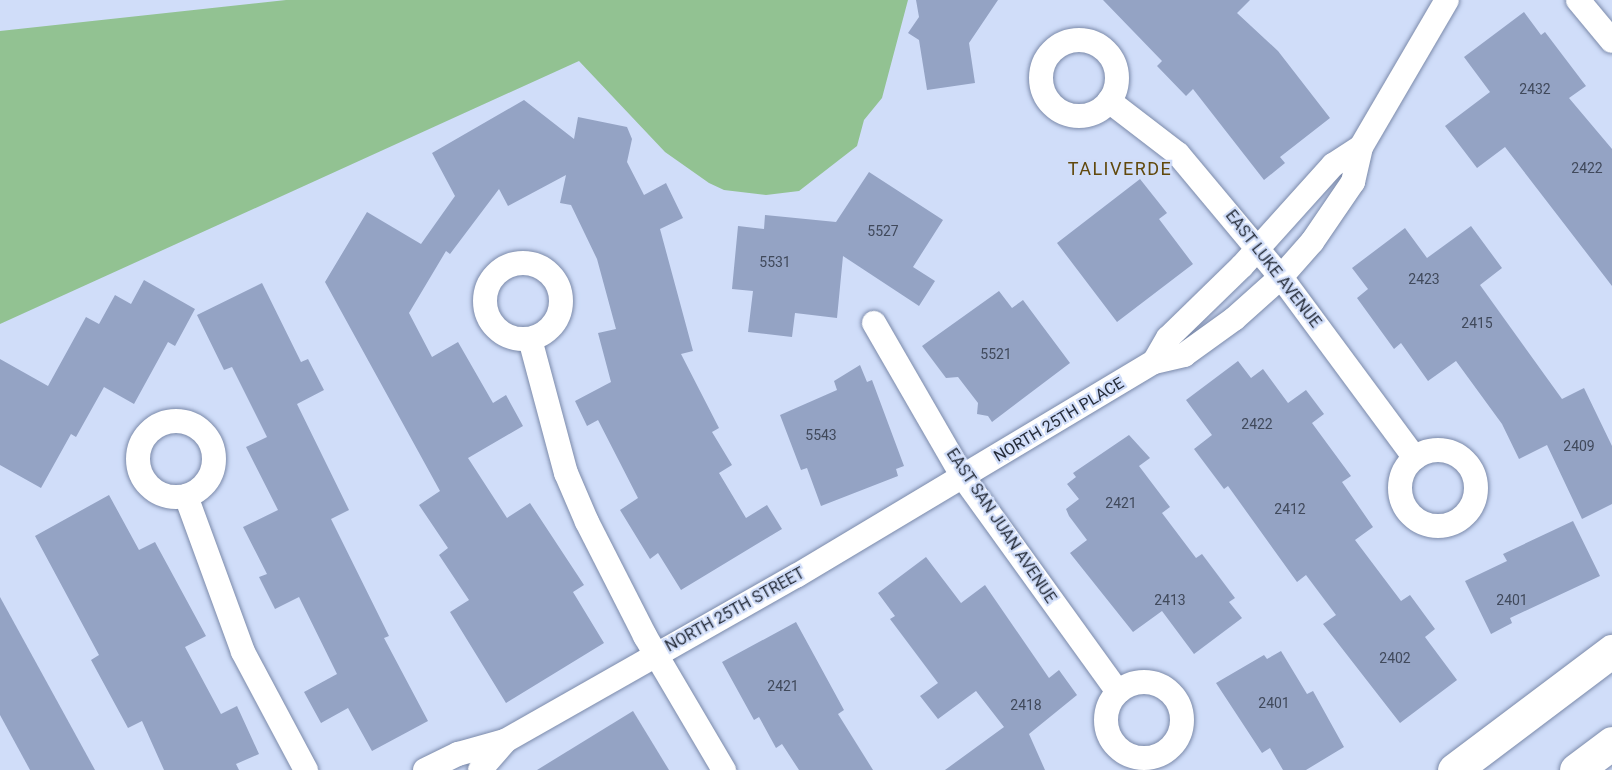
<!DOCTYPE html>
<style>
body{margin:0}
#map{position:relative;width:1612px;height:770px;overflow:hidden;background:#d0ddf9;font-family:Roboto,sans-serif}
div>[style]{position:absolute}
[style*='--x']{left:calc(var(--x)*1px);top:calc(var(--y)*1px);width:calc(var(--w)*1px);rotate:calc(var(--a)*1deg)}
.green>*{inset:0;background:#92c292}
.building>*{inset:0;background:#94a3c4}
.roads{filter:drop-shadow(0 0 2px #7b8aaa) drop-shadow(0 0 2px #7b8aaa)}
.minor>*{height:24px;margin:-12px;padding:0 12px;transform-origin:12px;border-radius:12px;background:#fff}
.minor>.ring{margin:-12px;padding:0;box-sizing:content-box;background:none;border:24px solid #fff;border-radius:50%}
.secondary>*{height:33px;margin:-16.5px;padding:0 16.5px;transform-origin:16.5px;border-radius:16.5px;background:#fff}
span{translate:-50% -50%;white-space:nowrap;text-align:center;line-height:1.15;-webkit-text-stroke:4.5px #d0ddf9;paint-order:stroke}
.number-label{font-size:14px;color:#40495b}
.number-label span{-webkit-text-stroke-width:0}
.street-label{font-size:16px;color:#242b38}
.neighbourhood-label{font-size:18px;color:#61490d;letter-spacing:1.5px}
</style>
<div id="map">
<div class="green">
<div style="clip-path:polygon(286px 0,908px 0,882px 98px,864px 120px,857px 146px,799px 191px,766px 195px,724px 190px,709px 183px,665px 152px,579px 61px,0 324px,0 31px)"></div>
</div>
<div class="building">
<div style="clip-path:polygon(916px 0,998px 0,969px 43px,975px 83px,927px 90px,919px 40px,908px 33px,919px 17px)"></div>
<div style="clip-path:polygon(1103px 0,1250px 0,1237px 13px,1278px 51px,1330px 118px,1280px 157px,1285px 163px,1264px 180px,1193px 89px,1186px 96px,1157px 66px,1162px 61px)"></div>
<div style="clip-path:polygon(1524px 12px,1541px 35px,1545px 32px,1586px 86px,1569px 98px,1612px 149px,1612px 286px,1505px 147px,1477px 168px,1445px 126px,1490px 92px,1464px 57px)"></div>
<div style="clip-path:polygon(524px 100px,574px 139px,578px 117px,627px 127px,632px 139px,627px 162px,644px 195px,666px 183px,683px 218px,660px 229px,693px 351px,681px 354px,719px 428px,712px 432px,732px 465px,719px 473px,746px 518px,767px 505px,782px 529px,681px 590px,658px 553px,650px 559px,620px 510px,638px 498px,598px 420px,587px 426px,575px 401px,611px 382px,598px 333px,616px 329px,597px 259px,571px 205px,560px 203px,566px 175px,508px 206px,499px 189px,450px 254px,446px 251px,409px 313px,432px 357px,458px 342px,493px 403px,506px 395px,523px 426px,468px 458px,507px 518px,530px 503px,584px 585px,573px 592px,604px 643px,506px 703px,450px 612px,469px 600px,439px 555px,448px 548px,419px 505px,440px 491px,325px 282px,367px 212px,421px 244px,455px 196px,432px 153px)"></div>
<div style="clip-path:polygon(869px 172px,943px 220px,913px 267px,935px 281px,919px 306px,843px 256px,837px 318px,795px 313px,792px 337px,748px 332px,753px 291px,732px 289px,738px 226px,764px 229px,765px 215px,836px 222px)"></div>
<div style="clip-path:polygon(1140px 179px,1167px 213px,1159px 219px,1193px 264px,1117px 322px,1057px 243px)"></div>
<div style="clip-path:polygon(1471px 226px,1502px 268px,1480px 285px,1562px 399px,1584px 388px,1612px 446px,1612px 504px,1582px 519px,1547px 445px,1519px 459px,1502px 424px,1456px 361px,1428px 381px,1401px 343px,1394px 349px,1357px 298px,1368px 289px,1352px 268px,1405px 228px,1427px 258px)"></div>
<div style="clip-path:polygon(144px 280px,195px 309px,175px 346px,168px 342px,134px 404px,104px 387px,76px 437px,71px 434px,41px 488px,0 465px,0 359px,48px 386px,86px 317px,99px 324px,115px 295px,131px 304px)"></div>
<div style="clip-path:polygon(262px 283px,301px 362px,308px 359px,324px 390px,297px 404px,349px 510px,331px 519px,389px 636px,384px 638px,428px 721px,372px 751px,348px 708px,321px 723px,304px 692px,337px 674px,299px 597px,275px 609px,259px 577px,267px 574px,243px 527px,278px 510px,246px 447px,267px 437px,232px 367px,224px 370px,197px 315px)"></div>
<div style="clip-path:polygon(999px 291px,1012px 308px,1023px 300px,1070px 363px,992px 422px,988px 416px,977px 414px,978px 403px,958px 377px,946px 378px,922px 346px)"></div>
<div style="clip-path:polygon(1238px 361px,1251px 378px,1263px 369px,1288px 403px,1306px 390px,1324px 414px,1312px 423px,1351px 476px,1342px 482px,1373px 527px,1355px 540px,1401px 601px,1410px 595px,1435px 629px,1425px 637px,1457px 680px,1400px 723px,1323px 624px,1336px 615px,1306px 575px,1297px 582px,1228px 486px,1224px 489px,1194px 449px,1212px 435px,1186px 400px)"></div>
<div style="clip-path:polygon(860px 365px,867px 382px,872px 380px,904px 466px,896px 469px,898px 476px,821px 506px,807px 468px,801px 470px,780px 415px,837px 390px,834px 381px)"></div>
<div style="clip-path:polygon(1129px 435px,1150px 458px,1139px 466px,1170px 507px,1162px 513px,1196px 558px,1202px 554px,1235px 598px,1229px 602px,1242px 618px,1194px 654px,1162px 611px,1133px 632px,1070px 553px,1087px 540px,1069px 516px,1066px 509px,1079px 499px,1067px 484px,1076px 477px,1073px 473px)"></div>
<div style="clip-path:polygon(109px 495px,139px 550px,155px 542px,206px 636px,185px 647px,221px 714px,237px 706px,259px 754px,236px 764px,239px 770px,164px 770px,142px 721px,128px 728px,91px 660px,99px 655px,35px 536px)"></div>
<div style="clip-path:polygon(1573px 521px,1600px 576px,1510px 618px,1512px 623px,1491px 634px,1465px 581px,1507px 561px,1503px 554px)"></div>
<div style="clip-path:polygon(926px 557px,961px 603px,985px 585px,1049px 678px,1059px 670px,1077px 695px,1029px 734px,1045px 770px,945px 770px,1004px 727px,976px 691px,938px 719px,920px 696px,938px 683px,890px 619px,895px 616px,878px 593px)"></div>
<div style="clip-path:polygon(0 597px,95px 770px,30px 770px,0 715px)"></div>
<div style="clip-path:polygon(796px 622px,844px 710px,838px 714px,873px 770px,799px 770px,782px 744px,776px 748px,759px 717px,754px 720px,722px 662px)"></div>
<div style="clip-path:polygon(1281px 651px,1307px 694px,1313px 691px,1344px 747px,1306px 770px,1283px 770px,1270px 748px,1262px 753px,1216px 683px,1264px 655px,1267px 659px)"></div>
<div style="clip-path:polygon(633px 711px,669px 770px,537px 770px)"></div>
</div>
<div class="roads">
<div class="minor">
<div style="--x:1578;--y:0;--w:53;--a:50.3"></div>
<div class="ring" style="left:1041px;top:40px;width:52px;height:52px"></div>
<div style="--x:1109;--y:101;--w:87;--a:37.5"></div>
<div style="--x:1178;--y:154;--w:160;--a:50.1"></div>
<div style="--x:1281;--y:277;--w:225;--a:53.5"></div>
<div class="ring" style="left:485px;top:263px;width:52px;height:52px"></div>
<div style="--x:874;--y:323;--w:178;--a:60"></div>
<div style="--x:963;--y:477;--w:265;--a:54.2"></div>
<div style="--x:530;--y:339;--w:139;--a:75"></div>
<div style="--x:566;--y:473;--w:53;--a:66.8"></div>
<div style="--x:587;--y:522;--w:128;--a:63"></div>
<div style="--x:645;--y:636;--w:156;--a:59.5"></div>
<div style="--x:1154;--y:362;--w:28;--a:-60"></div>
<div style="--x:1168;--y:338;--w:103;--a:-44.2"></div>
<div style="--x:1242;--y:266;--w:136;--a:-48"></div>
<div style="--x:1333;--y:165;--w:33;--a:-33"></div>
<div class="ring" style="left:138px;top:421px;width:52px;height:52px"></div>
<div class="ring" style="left:1400px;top:450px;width:52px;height:52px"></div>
<div style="--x:186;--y:496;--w:166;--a:69.9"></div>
<div style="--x:243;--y:652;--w:134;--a:61.9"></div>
<div class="ring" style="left:1106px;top:682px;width:52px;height:52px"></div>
<div style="--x:425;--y:770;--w:37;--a:-26"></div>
<div style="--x:458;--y:754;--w:49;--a:-15.5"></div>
<div style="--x:505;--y:741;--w:335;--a:-29.6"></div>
<div style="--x:796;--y:576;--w:417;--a:-30.9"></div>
<div style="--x:1154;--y:362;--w:31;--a:-13"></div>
<div style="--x:1184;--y:355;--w:62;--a:-35.8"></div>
<div style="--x:1234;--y:319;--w:63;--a:-41.8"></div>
<div style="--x:1281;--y:277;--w:47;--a:-48.5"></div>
<div style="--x:1312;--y:242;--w:73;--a:-55.7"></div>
<div style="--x:1353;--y:182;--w:36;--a:-77"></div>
<div style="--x:1361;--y:147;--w:170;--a:-59.7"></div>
<div style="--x:480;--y:770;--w:38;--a:-49"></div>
</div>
<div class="secondary">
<div style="--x:1454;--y:770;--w:198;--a:-37"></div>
<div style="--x:1576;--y:770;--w:45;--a:-36.9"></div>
</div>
</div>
<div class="number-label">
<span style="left:1535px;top:89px">2432</span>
<span style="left:1587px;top:168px">2422</span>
<span style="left:883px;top:231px">5527</span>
<span style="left:775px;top:262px">5531</span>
<span style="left:1424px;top:279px">2423</span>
<span style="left:1477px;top:323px">2415</span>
<span style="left:996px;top:354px">5521</span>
<span style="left:1257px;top:424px">2422</span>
<span style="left:821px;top:435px">5543</span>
<span style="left:1579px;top:446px">2409</span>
<span style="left:1121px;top:503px">2421</span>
<span style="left:1290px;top:509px">2412</span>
<span style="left:1170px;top:600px">2413</span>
<span style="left:1512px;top:600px">2401</span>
<span style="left:1395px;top:658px">2402</span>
<span style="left:783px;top:686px">2421</span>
<span style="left:1274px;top:703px">2401</span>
<span style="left:1026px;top:705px">2418</span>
</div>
<div class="street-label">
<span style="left:1273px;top:269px;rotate:52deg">EAST LUKE AVENUE</span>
<span style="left:1059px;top:420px;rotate:-31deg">NORTH 25TH PLACE</span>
<span style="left:1001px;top:526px;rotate:56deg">EAST SAN JUAN AVENUE</span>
<span style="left:735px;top:610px;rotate:-29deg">NORTH 25TH STREET</span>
</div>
<div class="neighbourhood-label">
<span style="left:1120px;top:169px">TALIVERDE</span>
</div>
</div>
